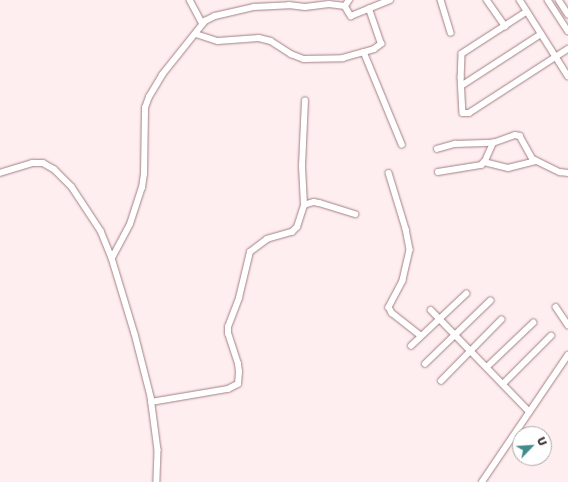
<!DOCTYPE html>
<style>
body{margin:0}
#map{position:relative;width:568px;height:482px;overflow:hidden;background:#feeeef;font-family:"Golos Text",sans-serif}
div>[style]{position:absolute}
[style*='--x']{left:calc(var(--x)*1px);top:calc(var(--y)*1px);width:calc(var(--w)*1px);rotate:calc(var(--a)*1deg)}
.roads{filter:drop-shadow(0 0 1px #a37f82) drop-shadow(0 0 1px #a37f82)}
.minor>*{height:5.5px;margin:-2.75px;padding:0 2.75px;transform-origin:2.75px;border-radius:2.75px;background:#fff}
span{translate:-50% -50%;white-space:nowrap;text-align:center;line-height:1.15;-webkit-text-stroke:3px #fff;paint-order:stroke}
.north{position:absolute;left:512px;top:426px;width:40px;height:40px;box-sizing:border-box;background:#fff;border:1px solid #ada8a8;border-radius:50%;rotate:65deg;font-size:11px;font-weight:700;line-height:16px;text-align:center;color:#332526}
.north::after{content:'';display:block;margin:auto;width:14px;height:18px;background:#438b8b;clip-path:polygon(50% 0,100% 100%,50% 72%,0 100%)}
</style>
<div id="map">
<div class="roads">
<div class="minor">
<div style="--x:190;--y:0;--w:27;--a:62"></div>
<div style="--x:441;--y:0;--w:34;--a:73"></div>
<div style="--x:487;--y:0;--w:32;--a:55"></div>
<div style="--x:520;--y:0;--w:90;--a:57.7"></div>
<div style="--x:548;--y:0;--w:37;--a:57"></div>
<div style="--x:559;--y:0;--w:17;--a:57"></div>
<div style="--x:345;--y:6;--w:7;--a:-56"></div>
<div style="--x:527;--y:12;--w:77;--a:147.1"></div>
<div style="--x:462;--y:54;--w:23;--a:92"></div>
<div style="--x:461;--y:77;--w:36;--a:87"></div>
<div style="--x:463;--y:113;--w:6;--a:0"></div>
<div style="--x:469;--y:113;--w:118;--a:-32.9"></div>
<div style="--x:196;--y:34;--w:23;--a:18"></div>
<div style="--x:218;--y:41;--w:41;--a:-4.2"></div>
<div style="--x:259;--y:38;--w:12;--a:14"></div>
<div style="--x:271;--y:41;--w:24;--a:33"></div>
<div style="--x:291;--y:54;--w:14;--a:21"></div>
<div style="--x:304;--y:59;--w:39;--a:-1"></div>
<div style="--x:343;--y:58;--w:32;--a:-16"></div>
<div style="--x:374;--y:49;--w:9;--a:-36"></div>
<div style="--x:381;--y:44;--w:37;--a:-109"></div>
<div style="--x:364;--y:52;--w:100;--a:67.6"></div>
<div style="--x:461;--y:86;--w:95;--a:-33"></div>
<div style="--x:437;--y:149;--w:19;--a:-16"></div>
<div style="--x:455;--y:144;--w:38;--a:-2"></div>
<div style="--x:493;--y:143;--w:23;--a:-20"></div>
<div style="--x:515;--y:135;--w:5;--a:11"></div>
<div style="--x:520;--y:136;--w:26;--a:61"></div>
<div style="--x:533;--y:159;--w:30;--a:26"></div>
<div style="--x:560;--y:172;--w:8;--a:7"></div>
<div style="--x:484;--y:162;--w:25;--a:14"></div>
<div style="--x:508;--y:168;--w:29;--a:-14"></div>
<div style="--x:438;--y:172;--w:44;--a:-9.2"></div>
<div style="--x:481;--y:165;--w:6;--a:-45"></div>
<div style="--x:485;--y:161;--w:20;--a:-66"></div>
<div style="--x:0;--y:173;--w:34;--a:-17"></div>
<div style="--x:32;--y:163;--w:11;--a:0"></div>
<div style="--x:43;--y:163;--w:13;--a:29"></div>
<div style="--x:54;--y:169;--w:25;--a:45"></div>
<div style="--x:72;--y:187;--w:53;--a:56.6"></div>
<div style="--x:101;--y:231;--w:29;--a:68"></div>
<div style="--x:112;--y:258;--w:79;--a:73.2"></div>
<div style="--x:135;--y:334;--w:65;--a:75.7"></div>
<div style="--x:151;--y:397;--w:53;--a:82.5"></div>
<div style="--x:158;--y:450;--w:32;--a:92"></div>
<div style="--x:389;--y:173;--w:59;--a:73.1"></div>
<div style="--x:406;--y:229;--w:21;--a:79"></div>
<div style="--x:410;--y:250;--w:32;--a:103"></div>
<div style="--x:403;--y:281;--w:30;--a:118"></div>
<div style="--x:389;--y:307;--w:7;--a:63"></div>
<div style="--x:392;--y:313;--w:37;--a:38"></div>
<div style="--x:304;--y:205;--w:39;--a:-93"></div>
<div style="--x:302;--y:166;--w:65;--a:-87.4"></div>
<div style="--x:112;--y:258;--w:38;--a:-62"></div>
<div style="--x:130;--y:224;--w:38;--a:-72"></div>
<div style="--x:142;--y:188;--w:14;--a:-82"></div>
<div style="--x:144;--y:174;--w:66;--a:-89.1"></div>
<div style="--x:145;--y:108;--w:12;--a:-70"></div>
<div style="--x:149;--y:97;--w:26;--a:-59"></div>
<div style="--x:162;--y:75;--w:69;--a:-51.5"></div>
<div style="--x:205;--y:21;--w:11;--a:-27"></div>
<div style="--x:215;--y:16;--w:40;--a:-13"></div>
<div style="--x:254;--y:7;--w:35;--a:-3"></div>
<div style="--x:289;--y:5;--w:16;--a:7"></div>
<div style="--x:305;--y:7;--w:24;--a:-7"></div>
<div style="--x:329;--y:4;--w:16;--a:7"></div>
<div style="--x:345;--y:6;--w:12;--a:59"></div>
<div style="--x:351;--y:16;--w:42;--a:-22.3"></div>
<div style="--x:556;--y:307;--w:22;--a:56"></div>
<div style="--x:431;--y:310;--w:141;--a:45.9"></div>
<div style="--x:411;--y:346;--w:76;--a:-43.4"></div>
<div style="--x:425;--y:364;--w:91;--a:-44.1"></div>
<div style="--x:487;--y:367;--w:64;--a:-43.7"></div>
<div style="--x:441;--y:381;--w:86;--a:-45.5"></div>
<div style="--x:503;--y:384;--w:68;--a:-45"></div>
<div style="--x:151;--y:402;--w:78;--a:-9.6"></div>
<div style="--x:228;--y:389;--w:11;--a:-27"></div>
<div style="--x:238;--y:384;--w:12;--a:-85"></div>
<div style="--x:239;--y:372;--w:8;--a:-97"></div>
<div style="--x:238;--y:364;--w:32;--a:-108"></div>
<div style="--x:228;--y:334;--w:7;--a:-90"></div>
<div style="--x:228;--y:327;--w:31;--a:-69"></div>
<div style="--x:239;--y:298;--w:47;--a:-76.6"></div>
<div style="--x:250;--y:252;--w:21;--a:-37"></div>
<div style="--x:267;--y:239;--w:26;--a:-16"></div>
<div style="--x:292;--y:232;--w:7;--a:-45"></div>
<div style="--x:297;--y:227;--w:23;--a:-72"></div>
<div style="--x:304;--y:205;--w:10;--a:-17"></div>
<div style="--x:314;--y:202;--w:5;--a:11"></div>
<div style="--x:319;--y:203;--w:38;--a:17"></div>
<div style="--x:482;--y:482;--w:153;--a:-55.9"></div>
</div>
</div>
<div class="north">U</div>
</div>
